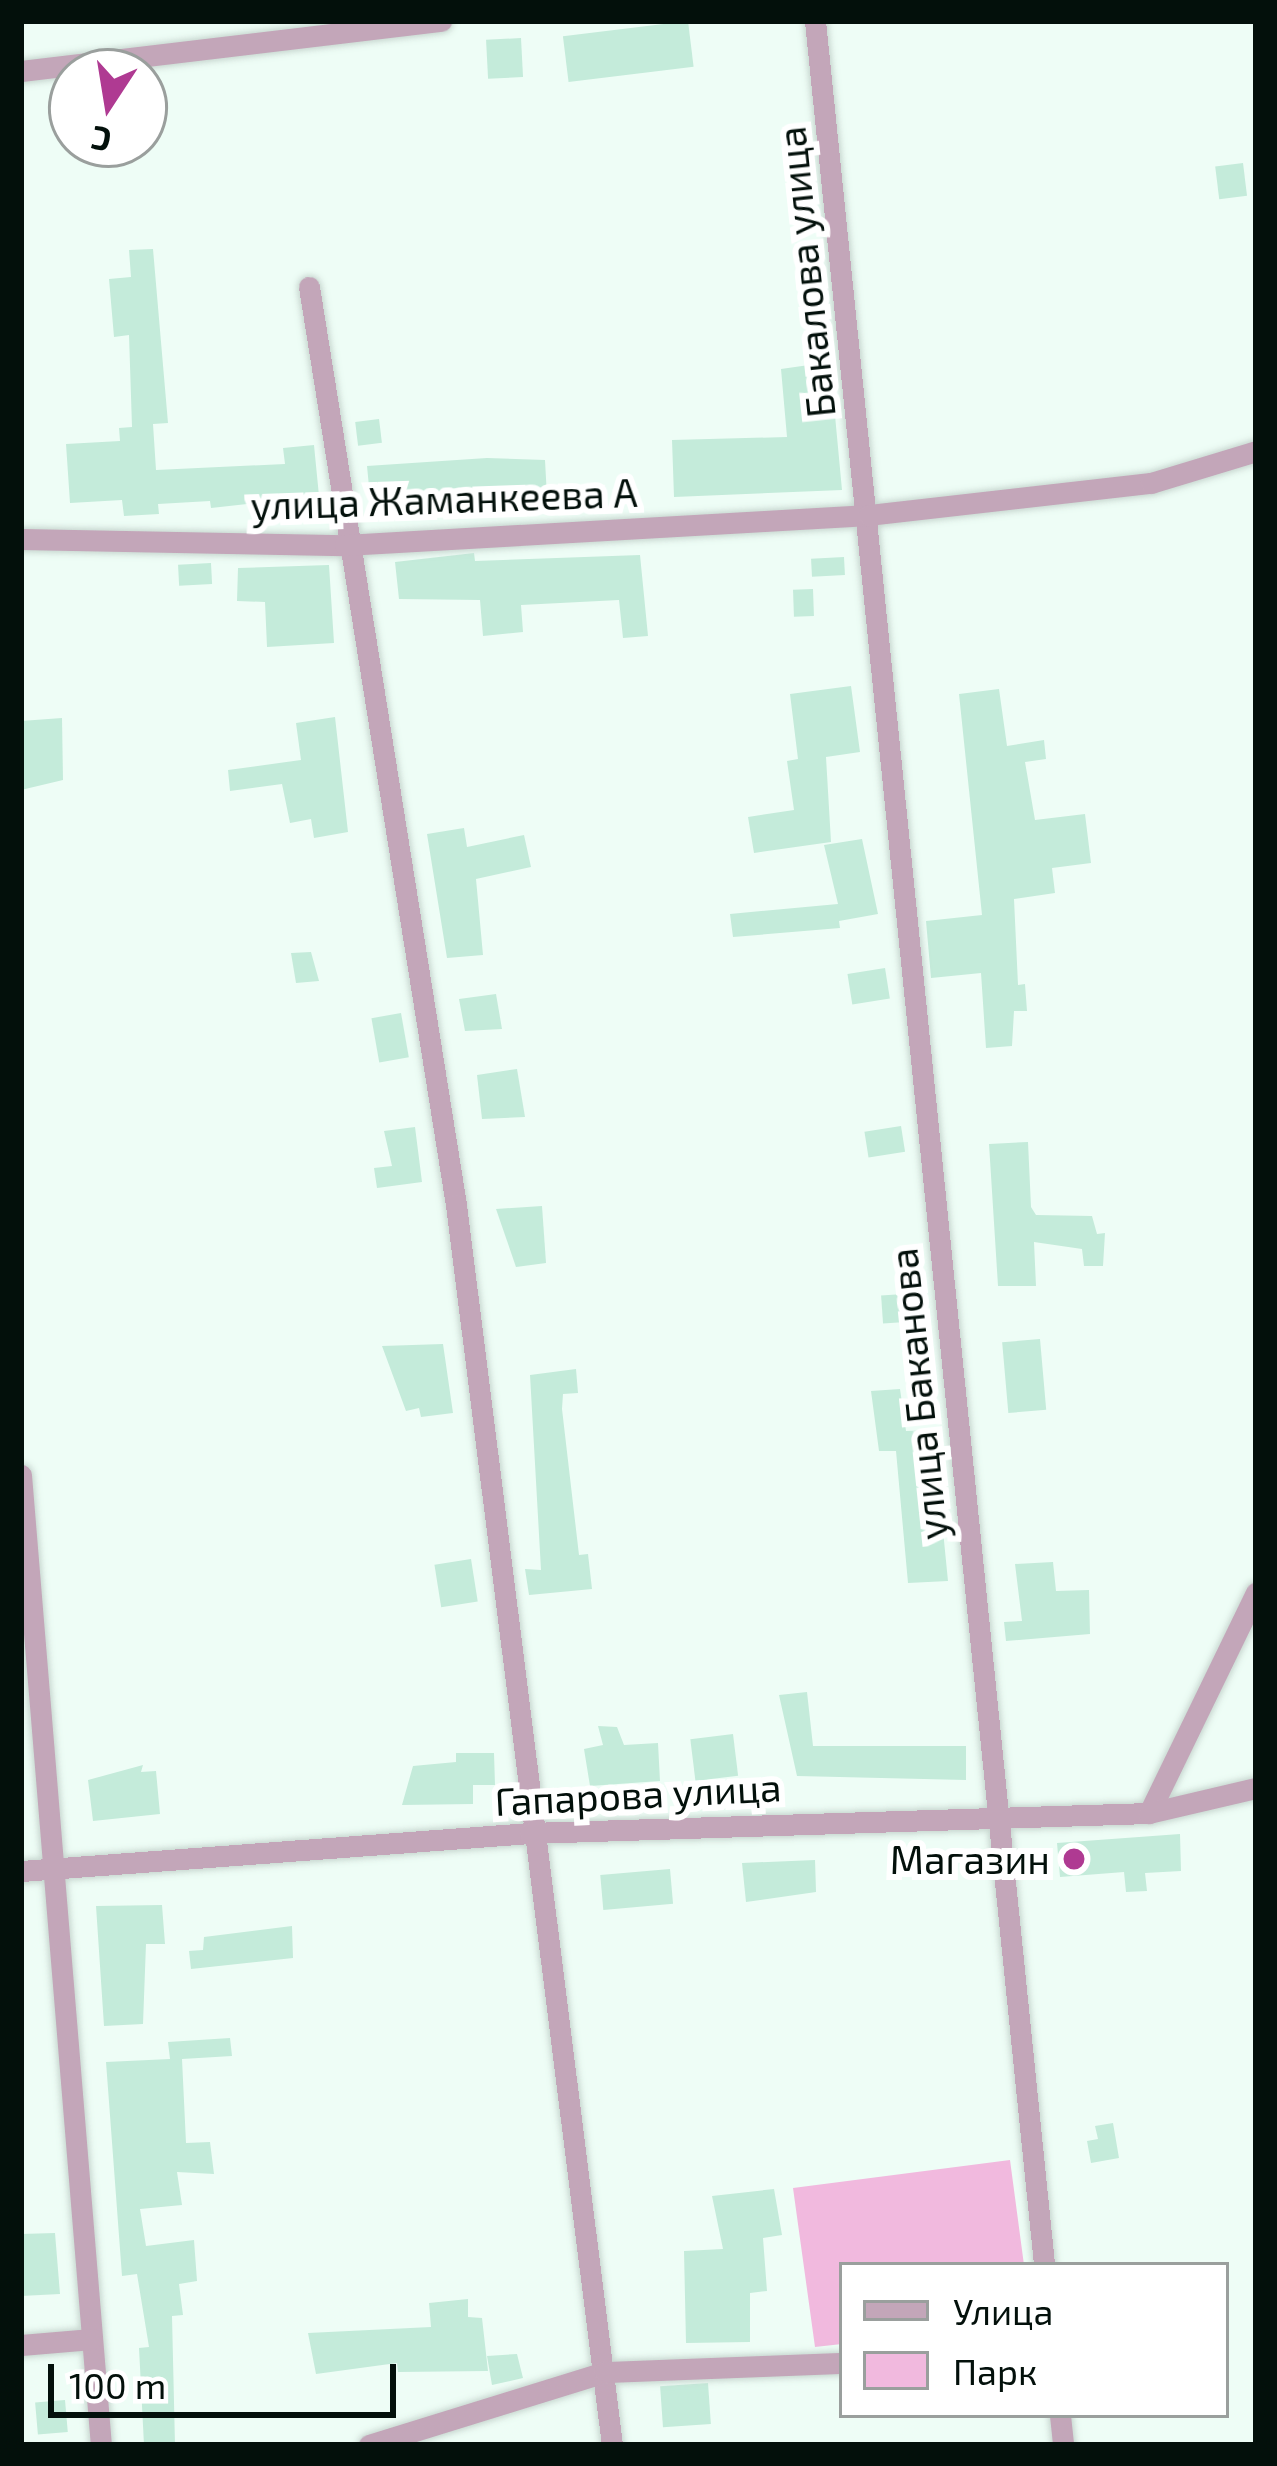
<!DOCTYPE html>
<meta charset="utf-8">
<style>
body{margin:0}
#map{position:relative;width:1277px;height:2466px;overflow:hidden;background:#eefdf6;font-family:"Exo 2",sans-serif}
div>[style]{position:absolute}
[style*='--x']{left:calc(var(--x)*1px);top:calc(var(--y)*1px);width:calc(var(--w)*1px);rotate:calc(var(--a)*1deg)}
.green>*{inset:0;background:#f1b9de}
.building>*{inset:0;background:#c4ebda;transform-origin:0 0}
.roads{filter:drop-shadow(0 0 3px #c8d7d0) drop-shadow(0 0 3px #c8d7d0)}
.street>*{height:21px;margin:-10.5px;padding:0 10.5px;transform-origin:10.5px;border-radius:10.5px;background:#c3a6b9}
.dots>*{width:33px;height:33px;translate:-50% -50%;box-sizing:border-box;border:6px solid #fff;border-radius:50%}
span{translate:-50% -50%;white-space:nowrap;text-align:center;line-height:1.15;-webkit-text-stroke:12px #fff;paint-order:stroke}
.street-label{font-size:39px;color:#03100b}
.poi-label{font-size:39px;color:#03100b}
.right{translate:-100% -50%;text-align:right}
.frame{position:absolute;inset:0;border:24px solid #03100b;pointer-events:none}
.legend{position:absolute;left:839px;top:2262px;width:390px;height:156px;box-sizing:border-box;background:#fff;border:3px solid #9a9f9d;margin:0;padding:15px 21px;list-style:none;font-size:36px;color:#03100b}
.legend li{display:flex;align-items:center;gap:24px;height:60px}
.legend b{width:60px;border:3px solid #9a9f9d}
.north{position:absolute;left:48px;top:48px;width:120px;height:120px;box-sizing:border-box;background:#fff;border:3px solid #9a9f9d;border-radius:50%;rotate:192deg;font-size:33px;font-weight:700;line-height:48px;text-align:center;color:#03100b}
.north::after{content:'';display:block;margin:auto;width:42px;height:54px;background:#af3a92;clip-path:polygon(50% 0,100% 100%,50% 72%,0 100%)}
.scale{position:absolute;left:48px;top:2364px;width:348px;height:54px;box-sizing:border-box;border:6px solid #03100b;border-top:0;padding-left:15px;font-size:36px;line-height:42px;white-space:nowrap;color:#03100b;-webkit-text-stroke:9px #fff;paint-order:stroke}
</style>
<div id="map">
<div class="green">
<div style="clip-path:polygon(1010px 2160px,1024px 2265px,842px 2265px,842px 2344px,815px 2347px,793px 2188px)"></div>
</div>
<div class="building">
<div style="left:688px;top:21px;width:46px;height:126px;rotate:83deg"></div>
<div style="left:521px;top:38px;width:39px;height:35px;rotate:87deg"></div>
<div style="left:1243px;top:163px;width:33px;height:28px;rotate:83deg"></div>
<div style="clip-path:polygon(153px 249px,168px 423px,153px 424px,156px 470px,285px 464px,283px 448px,314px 445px,319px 496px,211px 508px,210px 501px,158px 504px,159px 514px,124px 516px,122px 500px,70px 503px,66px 444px,120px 441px,119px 428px,132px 427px,129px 335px,114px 337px,109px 279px,131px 277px,129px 250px)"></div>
<div style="clip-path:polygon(830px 362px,842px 490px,674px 497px,672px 440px,787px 437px,781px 369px)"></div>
<div style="left:379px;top:419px;width:24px;height:24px;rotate:83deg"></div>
<div style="clip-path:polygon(487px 458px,545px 460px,547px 497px,517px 499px,516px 490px,440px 494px,441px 512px,419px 514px,418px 494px,370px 497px,367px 466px)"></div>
<div style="clip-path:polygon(474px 553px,475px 561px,640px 555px,648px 636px,623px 638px,619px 600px,521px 605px,523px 632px,483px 636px,480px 600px,399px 599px,395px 562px)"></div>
<div style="left:844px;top:557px;width:18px;height:33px;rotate:87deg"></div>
<div style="left:211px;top:563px;width:21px;height:33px;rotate:87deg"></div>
<div style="clip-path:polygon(329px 565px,334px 643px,267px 647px,265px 602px,237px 601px,238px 568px)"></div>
<div style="left:813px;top:589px;width:27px;height:20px;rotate:88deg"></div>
<div style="clip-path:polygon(851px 686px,860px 752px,826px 757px,831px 842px,754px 853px,748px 817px,794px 810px,787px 761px,798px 759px,790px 694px)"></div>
<div style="clip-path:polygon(999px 689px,1007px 746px,1044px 740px,1046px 759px,1025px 762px,1035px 820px,1085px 814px,1091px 863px,1052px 868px,1055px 893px,1014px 899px,1018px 985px,1025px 984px,1027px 1011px,1014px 1011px,1012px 1046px,986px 1048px,981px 973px,931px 978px,926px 921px,982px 915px,959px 694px)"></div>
<div style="clip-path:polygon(335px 717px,348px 832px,314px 838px,311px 819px,290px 823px,282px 784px,230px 791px,228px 770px,301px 760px,296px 723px)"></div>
<div style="clip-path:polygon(62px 718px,63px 780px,21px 790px,21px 721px)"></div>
<div style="clip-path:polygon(464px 828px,467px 847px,524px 835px,531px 867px,476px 879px,483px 955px,447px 958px,427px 834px)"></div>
<div style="clip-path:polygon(862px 839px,878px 914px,839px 921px,840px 928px,733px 937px,730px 914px,838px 904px,824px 845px)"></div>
<div style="clip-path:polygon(311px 952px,319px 981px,296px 983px,291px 953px)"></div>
<div style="left:885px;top:968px;width:31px;height:38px;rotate:81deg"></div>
<div style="clip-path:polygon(496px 994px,502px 1029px,465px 1031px,459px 999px)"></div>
<div style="left:401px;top:1013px;width:45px;height:30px;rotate:80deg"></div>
<div style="clip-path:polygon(517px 1069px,525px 1117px,482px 1119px,477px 1075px)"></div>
<div style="left:901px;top:1126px;width:26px;height:37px;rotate:81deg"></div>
<div style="clip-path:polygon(415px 1127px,422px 1182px,377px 1188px,374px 1168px,392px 1166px,384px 1131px)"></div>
<div style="clip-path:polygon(1028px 1142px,1031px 1207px,1036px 1215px,1092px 1216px,1097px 1234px,1105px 1233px,1103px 1266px,1084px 1266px,1082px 1249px,1034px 1242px,1036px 1286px,998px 1286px,989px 1144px)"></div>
<div style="clip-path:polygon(542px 1206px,546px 1263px,516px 1267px,496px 1209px)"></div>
<div style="left:918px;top:1293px;width:28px;height:37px;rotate:86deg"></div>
<div style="left:1040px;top:1339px;width:71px;height:38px;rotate:85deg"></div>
<div style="clip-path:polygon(443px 1344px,453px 1413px,421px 1417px,419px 1408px,406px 1411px,382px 1346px)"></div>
<div style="clip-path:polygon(576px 1369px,578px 1393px,563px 1394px,562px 1409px,579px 1555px,588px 1554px,592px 1589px,529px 1595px,525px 1569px,541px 1570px,530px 1375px)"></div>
<div style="clip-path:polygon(900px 1389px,906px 1431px,933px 1430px,948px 1581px,908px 1583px,896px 1451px,879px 1451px,871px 1391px)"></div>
<div style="left:471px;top:1559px;width:43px;height:37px;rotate:81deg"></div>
<div style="clip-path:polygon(1053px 1562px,1056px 1591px,1089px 1590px,1090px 1634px,1006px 1641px,1004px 1622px,1022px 1621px,1015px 1564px)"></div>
<div style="clip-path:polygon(807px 1692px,813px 1746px,966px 1746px,966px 1780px,797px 1776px,779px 1695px)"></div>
<div style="clip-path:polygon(598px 1726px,617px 1727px,624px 1745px,658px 1743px,660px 1781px,590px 1786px,584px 1749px,603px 1745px)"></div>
<div style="left:733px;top:1734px;width:42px;height:43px;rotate:83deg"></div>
<div style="clip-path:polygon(456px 1753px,494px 1753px,495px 1785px,473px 1785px,473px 1804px,402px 1805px,413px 1766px,456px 1762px)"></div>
<div style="clip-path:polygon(143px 1765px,141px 1772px,156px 1771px,160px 1814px,93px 1821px,88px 1780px)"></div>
<div style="clip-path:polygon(1180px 1834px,1181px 1871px,1145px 1873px,1147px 1891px,1126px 1892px,1124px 1872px,1060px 1877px,1057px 1843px)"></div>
<div style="clip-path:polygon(815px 1860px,816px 1892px,746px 1902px,742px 1863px)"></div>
<div style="left:670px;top:1869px;width:35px;height:70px;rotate:85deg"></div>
<div style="clip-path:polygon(162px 1905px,165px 1944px,146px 1944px,143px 2024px,104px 2026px,96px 1906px)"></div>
<div style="clip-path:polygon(292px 1926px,293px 1958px,191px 1969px,189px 1951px,203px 1950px,204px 1937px)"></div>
<div style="clip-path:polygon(230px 2038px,232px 2056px,182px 2059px,186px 2143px,210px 2142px,214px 2174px,177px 2172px,182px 2205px,140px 2209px,146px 2246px,194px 2240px,197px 2281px,179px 2284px,183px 2315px,172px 2316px,175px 2445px,144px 2445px,139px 2348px,149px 2347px,137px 2274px,122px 2276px,106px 2062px,170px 2059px,168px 2042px)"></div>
<div style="clip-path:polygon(1113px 2123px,1119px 2158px,1091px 2163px,1087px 2141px,1098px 2139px,1095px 2126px)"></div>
<div style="clip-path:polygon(774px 2189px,782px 2235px,763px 2238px,767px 2291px,750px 2293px,750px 2342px,686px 2343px,684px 2251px,723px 2249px,712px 2196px)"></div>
<div style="clip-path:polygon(55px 2233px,60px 2294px,21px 2296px,21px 2234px)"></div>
<div style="clip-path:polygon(468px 2299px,468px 2317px,482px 2318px,488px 2371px,398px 2372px,397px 2363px,316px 2374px,308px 2333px,431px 2327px,429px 2303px)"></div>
<div style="clip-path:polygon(517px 2354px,523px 2378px,492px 2385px,487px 2356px)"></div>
<div style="left:708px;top:2383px;width:41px;height:48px;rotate:86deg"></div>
<div style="left:65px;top:2400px;width:32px;height:30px;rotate:85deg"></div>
</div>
<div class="roads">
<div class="street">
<div style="--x:815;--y:21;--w:2256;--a:84.17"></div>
<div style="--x:21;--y:71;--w:423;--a:-6.8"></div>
<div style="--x:309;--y:287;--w:930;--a:80.9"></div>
<div style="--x:456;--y:1205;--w:1250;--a:82.83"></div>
<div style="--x:21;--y:539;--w:324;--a:1.1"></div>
<div style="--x:345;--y:545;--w:525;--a:-3.28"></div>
<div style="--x:869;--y:515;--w:284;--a:-6.5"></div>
<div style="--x:1151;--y:483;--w:110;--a:-16.9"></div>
<div style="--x:21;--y:1475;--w:973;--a:85.29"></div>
<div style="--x:1149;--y:1813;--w:245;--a:-64.1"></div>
<div style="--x:21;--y:1871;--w:510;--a:-4.27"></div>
<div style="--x:530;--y:1833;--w:619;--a:-1.85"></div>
<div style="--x:1149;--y:1813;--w:110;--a:-13.2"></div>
<div style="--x:21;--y:2345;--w:71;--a:-4.8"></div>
<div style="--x:1060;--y:2415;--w:30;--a:84"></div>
<div style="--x:369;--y:2445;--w:247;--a:-17.2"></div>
<div style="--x:605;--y:2372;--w:237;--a:-2.2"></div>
</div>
</div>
<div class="dots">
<div style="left:1074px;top:1859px;background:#af3a92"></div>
</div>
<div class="street-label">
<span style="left:806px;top:272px;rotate:-96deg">Бакалова улица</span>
<span style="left:444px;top:499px;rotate:-2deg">улица Жаманкеева А</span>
<span style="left:918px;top:1394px;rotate:-96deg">улица Баканова</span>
<span style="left:638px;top:1794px;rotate:-3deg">Гапарова улица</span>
</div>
<div class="poi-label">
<span class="right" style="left:1050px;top:1859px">Магазин</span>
</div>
<div class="frame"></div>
<ul class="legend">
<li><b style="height:15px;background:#c3a6b9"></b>Улица</li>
<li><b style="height:33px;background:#f1b9de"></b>Парк</li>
</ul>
<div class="north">С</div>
<div class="scale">100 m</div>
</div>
